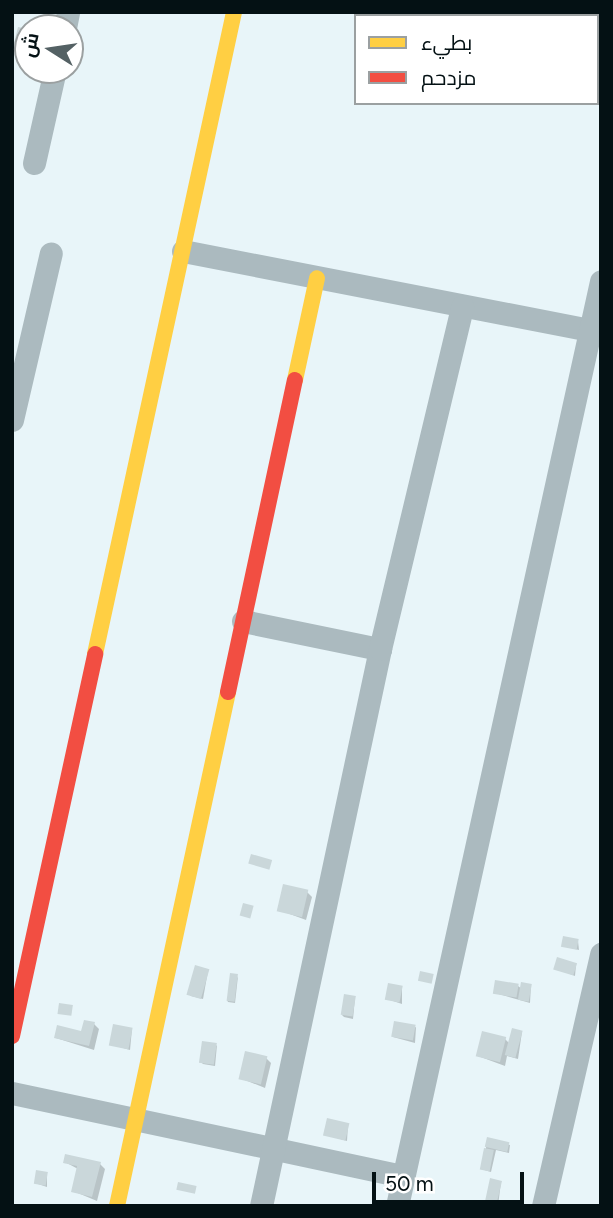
<!DOCTYPE html>
<meta charset="utf-8">
<style>
body{margin:0}
#map{position:relative;width:613px;height:1218px;overflow:hidden;background:#e8f5f9;font-family:Figtree,Cairo,sans-serif}
div>[style]{position:absolute}
[style*='--x']{left:calc(var(--x)*1px);top:calc(var(--y)*1px);width:calc(var(--w)*1px);rotate:calc(var(--a)*1deg)}
.shadow>*{inset:0;background:#0003}
.building>*{inset:0;background:#cad7da;transform-origin:0 0}
.street>*{height:23px;margin:-11.5px;padding:0 11.5px;transform-origin:11.5px;border-radius:11.5px;background:#abbabf}
.slow>*{height:16px;margin:-8px;padding:0 8px;transform-origin:8px;border-radius:8px;background:#ffcf43}
.jam>*{height:16px;margin:-8px;padding:0 8px;transform-origin:8px;border-radius:8px;background:#f24e42}
span{translate:-50% -50%;white-space:nowrap;text-align:center;line-height:1.15;-webkit-text-stroke:5px #fff;paint-order:stroke}
.frame{position:absolute;inset:0;border:14px solid #041114;pointer-events:none}
.legend{position:absolute;left:354px;top:14px;width:245px;height:91px;box-sizing:border-box;background:#fff;border:2px solid #9ba0a1;margin:0;padding:9px 12px;list-style:none;font-size:21px;color:#041114}
.legend li{display:flex;align-items:center;gap:14px;height:35px}
.legend b{width:35px;border:2px solid #9ba0a1}
.north{position:absolute;left:14px;top:14px;width:70px;height:70px;box-sizing:border-box;background:#fff;border:2px solid #9ba0a1;border-radius:50%;rotate:282deg;font-size:19px;font-weight:700;line-height:28px;text-align:center;color:#041114}
.north::after{content:'';display:block;margin:auto;width:24px;height:32px;background:#546164;clip-path:polygon(50% 0,100% 100%,50% 72%,0 100%)}
.scale{position:absolute;left:372px;top:1172px;width:152px;height:32px;box-sizing:border-box;border:4px solid #041114;border-top:0;padding-left:9px;font-size:21px;line-height:24px;white-space:nowrap;color:#041114;-webkit-text-stroke:5px #fff;paint-order:stroke}
</style>
<div id="map">
<div class="shadow">
<div style="clip-path:polygon(307px 892px,312px 897px,306px 920px,279px 910px)"></div>
<div style="clip-path:polygon(578px 941px,579px 950px,563px 946px)"></div>
<div style="clip-path:polygon(576px 965px,575px 976px,555px 968px)"></div>
<div style="clip-path:polygon(208px 971px,203px 999px,191px 996px,189px 994px)"></div>
<div style="clip-path:polygon(238px 976px,235px 1003px,228px 1002px,227px 1000px)"></div>
<div style="clip-path:polygon(531px 985px,530px 1003px,495px 993px,518px 986px,522px 989px)"></div>
<div style="clip-path:polygon(402px 987px,402px 1004px,387px 999px)"></div>
<div style="clip-path:polygon(355px 998px,353px 1019px,344px 1017px,342px 1015px)"></div>
<div style="clip-path:polygon(94px 1024px,99px 1029px,94px 1050px,56px 1038px,83px 1033px)"></div>
<div style="clip-path:polygon(416px 1027px,415px 1043px,393px 1037px)"></div>
<div style="clip-path:polygon(132px 1029px,130px 1050px,110px 1044px)"></div>
<div style="clip-path:polygon(522px 1032px,518px 1059px,507px 1056px,505px 1066px,478px 1056px,505px 1039px,510px 1044px)"></div>
<div style="clip-path:polygon(217px 1045px,215px 1066px,203px 1064px,201px 1062px)"></div>
<div style="clip-path:polygon(266px 1058px,271px 1063px,265px 1088px,240px 1078px)"></div>
<div style="clip-path:polygon(348px 1125px,347px 1141px,324px 1134px)"></div>
<div style="clip-path:polygon(488px 1139px,510px 1145px,509px 1153px,496px 1150px,491px 1172px,481px 1169px)"></div>
<div style="clip-path:polygon(65px 1162px,100px 1164px,105px 1169px,97px 1201px,73px 1191px,78px 1169px)"></div>
<div style="clip-path:polygon(47px 1173px,47px 1187px,35px 1183px)"></div>
<div style="clip-path:polygon(501px 1182px,498px 1206px,485px 1206px)"></div>
</div>
<div class="building">
<div style="clip-path:polygon(18px 27px,28px 29px,27px 55px,12px 51px)"></div>
<div style="left:251px;top:854px;width:22px;height:10px;rotate:16deg"></div>
<div style="left:283px;top:884px;width:26px;height:28px;rotate:13deg"></div>
<div style="left:243px;top:903px;width:11px;height:13px;rotate:15deg"></div>
<div style="left:563px;top:936px;width:16px;height:11px;rotate:11deg"></div>
<div style="left:557px;top:957px;width:21px;height:13px;rotate:17deg"></div>
<div style="left:195px;top:965px;width:15px;height:31px;rotate:16deg"></div>
<div style="left:420px;top:971px;width:14px;height:10px;rotate:12deg"></div>
<div style="left:230px;top:973px;width:8px;height:28px;rotate:7deg"></div>
<div style="left:495px;top:980px;width:24px;height:14px;rotate:9deg"></div>
<div style="left:521px;top:982px;width:11px;height:18px;rotate:10deg"></div>
<div style="left:388px;top:983px;width:15px;height:17px;rotate:11deg"></div>
<div style="left:344px;top:994px;width:12px;height:21px;rotate:9deg"></div>
<div style="left:59px;top:1003px;width:14px;height:11px;rotate:8deg"></div>
<div style="clip-path:polygon(84px 1020px,95px 1022px,89px 1046px,54px 1038px,57px 1025px,81px 1031px)"></div>
<div style="left:394px;top:1021px;width:22px;height:16px;rotate:10deg"></div>
<div style="left:113px;top:1024px;width:20px;height:22px;rotate:11deg"></div>
<div style="left:512px;top:1028px;width:11px;height:28px;rotate:15deg"></div>
<div style="left:482px;top:1031px;width:25px;height:26px;rotate:14deg"></div>
<div style="left:202px;top:1041px;width:15px;height:22px;rotate:8deg"></div>
<div style="left:245px;top:1051px;width:23px;height:29px;rotate:13deg"></div>
<div style="left:327px;top:1118px;width:23px;height:18px;rotate:13deg"></div>
<div style="left:487px;top:1137px;width:23px;height:10px;rotate:13deg"></div>
<div style="left:484px;top:1148px;width:10px;height:22px;rotate:11deg"></div>
<div style="clip-path:polygon(65px 1154px,101px 1162px,92px 1197px,71px 1192px,77px 1166px,63px 1163px)"></div>
<div style="left:36px;top:1170px;width:12px;height:14px;rotate:9deg"></div>
<div style="clip-path:polygon(490px 1178px,502px 1181px,496px 1206px,484px 1206px)"></div>
<div style="left:178px;top:1182px;width:19px;height:8px;rotate:12deg"></div>
</div>
<div class="street">
<div style="--x:65;--y:28;--w:16;--a:-79"></div>
<div style="--x:34;--y:163;--w:95;--a:-77.3"></div>
<div style="--x:183;--y:251;--w:426;--a:11"></div>
<div style="--x:12;--y:420;--w:171;--a:-76.9"></div>
<div style="--x:243;--y:621;--w:140;--a:11.6"></div>
<div style="--x:12;--y:1093;--w:400;--a:12"></div>
<div style="--x:261;--y:1206;--w:570;--a:-77.94"></div>
<div style="--x:380;--y:649;--w:352;--a:-76.5"></div>
<div style="--x:397;--y:1206;--w:947;--a:-77.56"></div>
<div style="--x:543;--y:1206;--w:259;--a:-77"></div>
</div>
<div class="slow">
<div style="--x:295;--y:380;--w:104;--a:-77.8"></div>
<div style="--x:95;--y:654;--w:657;--a:-77.78"></div>
<div style="--x:117;--y:1206;--w:526;--a:-77.81"></div>
</div>
<div class="jam">
<div style="--x:228;--y:692;--w:319;--a:-77.9"></div>
<div style="--x:12;--y:1036;--w:391;--a:-77.7"></div>
</div>
<div class="frame"></div>
<ul class="legend">
<li><b style="height:9px;background:#ffcf43"></b>بطيء</li>
<li><b style="height:9px;background:#f24e42"></b>مزدحم</li>
</ul>
<div class="north">ش</div>
<div class="scale">50 m</div>
</div>
